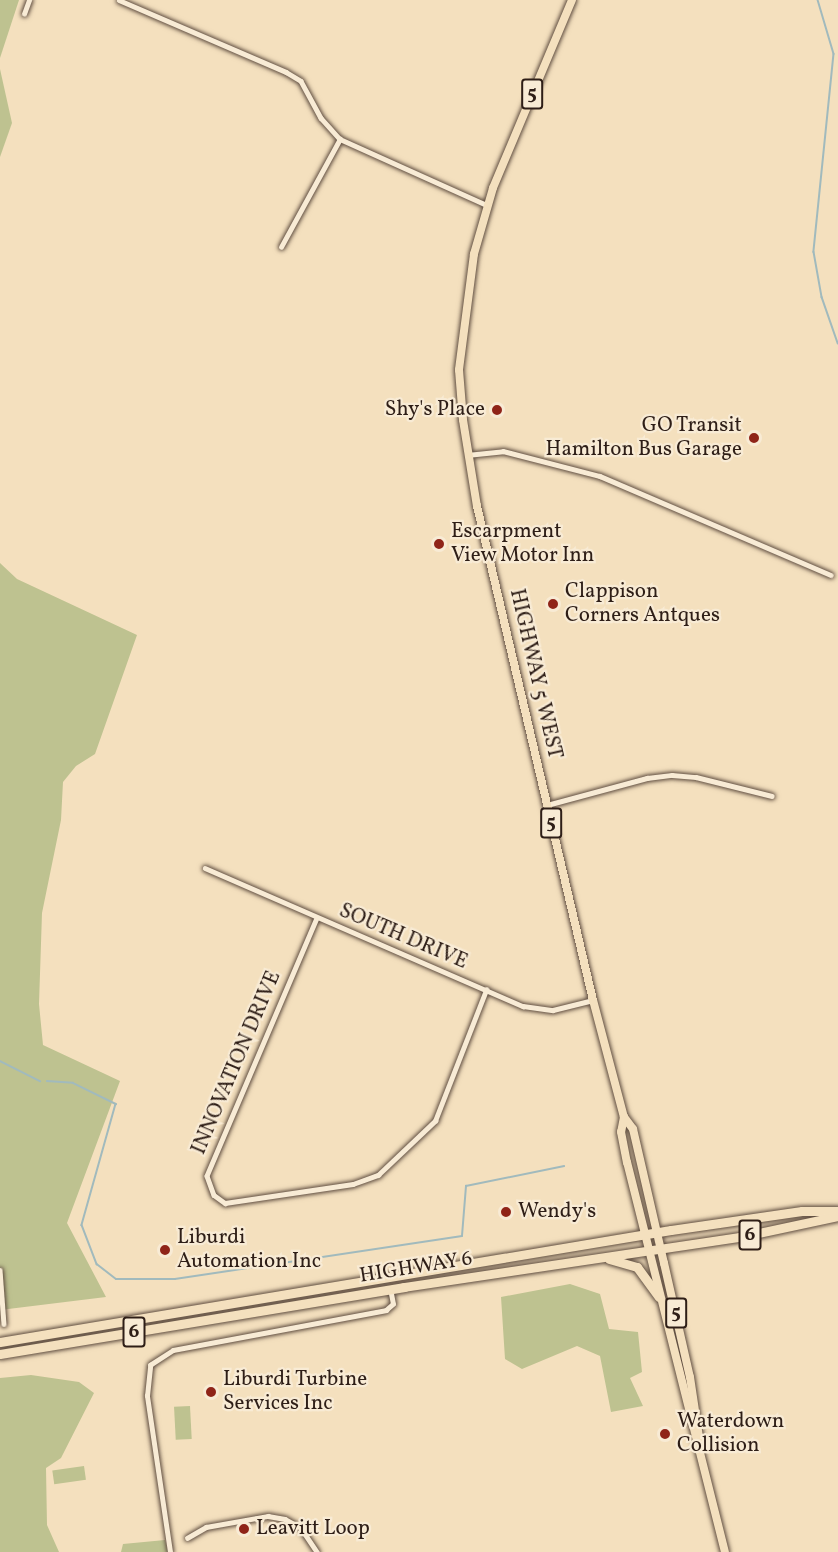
<!DOCTYPE html>
<style>
body{margin:0}
#map{position:relative;width:838px;height:1552px;overflow:hidden;background:#f4e0be;font-family:Vollkorn,serif}
div>[style]{position:absolute}
[style*='--x']{left:calc(var(--x)*1px);top:calc(var(--y)*1px);width:calc(var(--w)*1px);rotate:calc(var(--a)*1deg)}
.green>*{inset:0;background:#bec290;transform-origin:0 0}
.stream>*{height:1.5px;margin:-0.75px;padding:0 0.75px;transform-origin:0.75px;border-radius:0.75px;background:#a1babd}
.roads{filter:drop-shadow(0 0 2px #604e41) drop-shadow(0 0 2px #604e41)}
.street>*{height:4.5px;margin:-2.25px;padding:0 2.25px;transform-origin:2.25px;border-radius:2.25px;background:#f8ebd5}
.primary>*{height:8px;margin:-4px;padding:0 4px;transform-origin:4px;border-radius:4px;background:#f4e0be}
.highway>*{height:9px;margin:-4.5px;padding:0 4.5px;transform-origin:4.5px;border-radius:4.5px;background:#f4e0be}
.dots>*{width:16px;height:16px;translate:-50% -50%;box-sizing:border-box;border:3px solid #f8ebd5;border-radius:50%}
span{translate:-50% -50%;white-space:nowrap;text-align:center;line-height:1.15;-webkit-text-stroke:4.5px #f8ebd5;paint-order:stroke}
.shield-label span{padding:2px 4px;background:#f8ebd5;border:2px solid;border-radius:4px;-webkit-text-stroke-width:0}
.shield-label{font-size:20px;color:#2e1e17;font-weight:700}
.poi-label{font-size:21px;color:#2e1e17}
.right{translate:-100% -50%;text-align:right}
.left{translate:0 -50%;text-align:left}
.street-label{font-size:21px;color:#2e1e17}
</style>
<div id="map">
<div class="green">
<div style="clip-path:polygon(0 0,19px 0,0 58px)"></div>
<div style="clip-path:polygon(0 69px,12px 123px,0 157px)"></div>
<div style="clip-path:polygon(0 563px,17px 579px,137px 635px,95px 754px,76px 766px,63px 782px,61px 820px,42px 913px,39px 1004px,43px 1045px,120px 1081px,67px 1223px,106px 1297px,0 1310px)"></div>
<div style="clip-path:polygon(570px 1284px,600px 1294px,609px 1329px,638px 1332px,642px 1372px,630px 1378px,643px 1406px,611px 1412px,600px 1356px,577px 1346px,522px 1369px,505px 1359px,501px 1297px)"></div>
<div style="clip-path:polygon(31px 1375px,79px 1382px,94px 1393px,61px 1458px,46px 1468px,47px 1525px,59px 1552px,0 1552px,0 1378px)"></div>
<div style="left:190px;top:1406px;width:33px;height:16px;rotate:87deg"></div>
<div style="left:84px;top:1466px;width:14px;height:32px;rotate:82deg"></div>
<div style="clip-path:polygon(165px 1540px,168px 1552px,121px 1552px,123px 1544px)"></div>
</div>
<div class="stream">
<div style="--x:818;--y:0;--w:56;--a:73.5"></div>
<div style="--x:834;--y:54;--w:199;--a:95.8"></div>
<div style="--x:814;--y:252;--w:46;--a:79.9"></div>
<div style="--x:822;--y:297;--w:49;--a:70.8"></div>
<div style="--x:0;--y:1061;--w:45;--a:26.6"></div>
<div style="--x:47;--y:1081;--w:26;--a:4"></div>
<div style="--x:73;--y:1083;--w:48;--a:26"></div>
<div style="--x:116;--y:1104;--w:126;--a:105.7"></div>
<div style="--x:82;--y:1225;--w:42;--a:69"></div>
<div style="--x:97;--y:1264;--w:24;--a:38"></div>
<div style="--x:116;--y:1279;--w:59;--a:0"></div>
<div style="--x:175;--y:1279;--w:290;--a:-8.5"></div>
<div style="--x:462;--y:1236;--w:50;--a:-85.4"></div>
<div style="--x:466;--y:1186;--w:100;--a:-11.5"></div>
</div>
<div class="roads">
<div class="street">
<div style="--x:119;--y:0;--w:182;--a:23.3"></div>
<div style="--x:286;--y:72;--w:17;--a:31"></div>
<div style="--x:301;--y:81;--w:42;--a:61.6"></div>
<div style="--x:321;--y:118;--w:28;--a:48"></div>
<div style="--x:340;--y:139;--w:161;--a:24.2"></div>
<div style="--x:24;--y:14;--w:15;--a:-70"></div>
<div style="--x:281;--y:247;--w:123;--a:-61.4"></div>
<div style="--x:467;--y:455;--w:36;--a:-6"></div>
<div style="--x:503;--y:451;--w:100;--a:14.5"></div>
<div style="--x:600;--y:476;--w:251;--a:23.2"></div>
<div style="--x:547;--y:805;--w:104;--a:-15.1"></div>
<div style="--x:647;--y:778;--w:25;--a:-7"></div>
<div style="--x:672;--y:775;--w:24;--a:5"></div>
<div style="--x:696;--y:777;--w:78;--a:14"></div>
<div style="--x:205;--y:868;--w:347;--a:23.5"></div>
<div style="--x:523;--y:1006;--w:30;--a:8"></div>
<div style="--x:553;--y:1010;--w:41;--a:-14"></div>
<div style="--x:317;--y:918;--w:280;--a:113.1"></div>
<div style="--x:207;--y:1176;--w:20;--a:70"></div>
<div style="--x:214;--y:1195;--w:14;--a:36"></div>
<div style="--x:225;--y:1203;--w:129;--a:-8.4"></div>
<div style="--x:353;--y:1184;--w:27;--a:-20"></div>
<div style="--x:378;--y:1175;--w:79;--a:-43.5"></div>
<div style="--x:435;--y:1121;--w:141;--a:-68.7"></div>
<div style="--x:0;--y:1270;--w:54;--a:85.8"></div>
<div style="--x:187;--y:1538;--w:22;--a:-30"></div>
<div style="--x:206;--y:1527;--w:63;--a:-10.1"></div>
<div style="--x:268;--y:1516;--w:17;--a:10"></div>
<div style="--x:285;--y:1519;--w:18;--a:29"></div>
<div style="--x:301;--y:1528;--w:29;--a:56"></div>
<div style="--x:170;--y:1552;--w:158;--a:-98.4"></div>
<div style="--x:147;--y:1396;--w:31;--a:-84"></div>
<div style="--x:150;--y:1365;--w:27;--a:-33"></div>
<div style="--x:173;--y:1350;--w:217;--a:-10.6"></div>
<div style="--x:386;--y:1310;--w:9;--a:-41"></div>
<div style="--x:393;--y:1304;--w:15;--a:-101"></div>
</div>
<div class="primary">
<div style="--x:572;--y:0;--w:204;--a:112.8"></div>
<div style="--x:493;--y:188;--w:69;--a:106.1"></div>
<div style="--x:474;--y:254;--w:117;--a:97.4"></div>
<div style="--x:459;--y:370;--w:50;--a:85.4"></div>
<div style="--x:463;--y:420;--w:87;--a:80.8"></div>
<div style="--x:477;--y:506;--w:507;--a:76.79"></div>
<div style="--x:593;--y:1000;--w:121;--a:75.2"></div>
<div style="--x:624;--y:1117;--w:15;--a:53"></div>
<div style="--x:633;--y:1129;--w:138;--a:77"></div>
<div style="--x:664;--y:1263;--w:117;--a:77.2"></div>
<div style="--x:690;--y:1377;--w:68;--a:81.5"></div>
<div style="--x:624;--y:1117;--w:15;--a:101"></div>
<div style="--x:621;--y:1132;--w:31;--a:79"></div>
<div style="--x:627;--y:1162;--w:402;--a:75.9"></div>
</div>
<div class="highway">
<div style="--x:609;--y:1259;--w:29;--a:16"></div>
<div style="--x:637;--y:1267;--w:37;--a:54"></div>
<div style="--x:0;--y:1342;--w:680;--a:-9.48"></div>
<div style="--x:671;--y:1230;--w:132;--a:-8.3"></div>
<div style="--x:802;--y:1211;--w:36;--a:0"></div>
<div style="--x:0;--y:1354;--w:410;--a:-9.4"></div>
<div style="--x:404;--y:1287;--w:340;--a:-8.5"></div>
<div style="--x:740;--y:1237;--w:100;--a:-12.1"></div>
</div>
</div>
<div class="dots">
<div style="left:497px;top:410px;background:#8f2418"></div>
<div style="left:754px;top:438px;background:#8f2418"></div>
<div style="left:439px;top:544px;background:#8f2418"></div>
<div style="left:553px;top:604px;background:#8f2418"></div>
<div style="left:506px;top:1212px;background:#8f2418"></div>
<div style="left:165px;top:1250px;background:#8f2418"></div>
<div style="left:211px;top:1392px;background:#8f2418"></div>
<div style="left:665px;top:1434px;background:#8f2418"></div>
<div style="left:244px;top:1529px;background:#8f2418"></div>
</div>
<div class="shield-label">
<span style="left:532px;top:94px">5</span>
<span style="left:551px;top:823px">5</span>
<span style="left:750px;top:1235px">6</span>
<span style="left:676px;top:1313px">5</span>
<span style="left:134px;top:1332px">6</span>
</div>
<div class="poi-label">
<span class="right" style="left:485px;top:410px">Shy's Place</span>
<span class="right" style="left:742px;top:438px">GO Transit<br>Hamilton Bus Garage</span>
<span class="left" style="left:451px;top:544px">Escarpment<br>View Motor Inn</span>
<span class="left" style="left:565px;top:604px">Clappison<br>Corners Antques</span>
<span class="left" style="left:518px;top:1212px">Wendy's</span>
<span class="left" style="left:177px;top:1250px">Liburdi<br>Automation Inc</span>
<span class="left" style="left:223px;top:1392px">Liburdi Turbine<br>Services Inc</span>
<span class="left" style="left:677px;top:1434px">Waterdown<br>Collision</span>
<span class="left" style="left:256px;top:1529px">Leavitt Loop</span>
</div>
<div class="street-label">
<span style="left:535px;top:674px;rotate:77deg">HIGHWAY 5 WEST</span>
<span style="left:403px;top:937px;rotate:23deg">SOUTH DRIVE</span>
<span style="left:237px;top:1063px;rotate:-67deg">INNOVATION DRIVE</span>
<span style="left:416px;top:1268px;rotate:-9deg">HIGHWAY 6</span>
</div>
</div>
